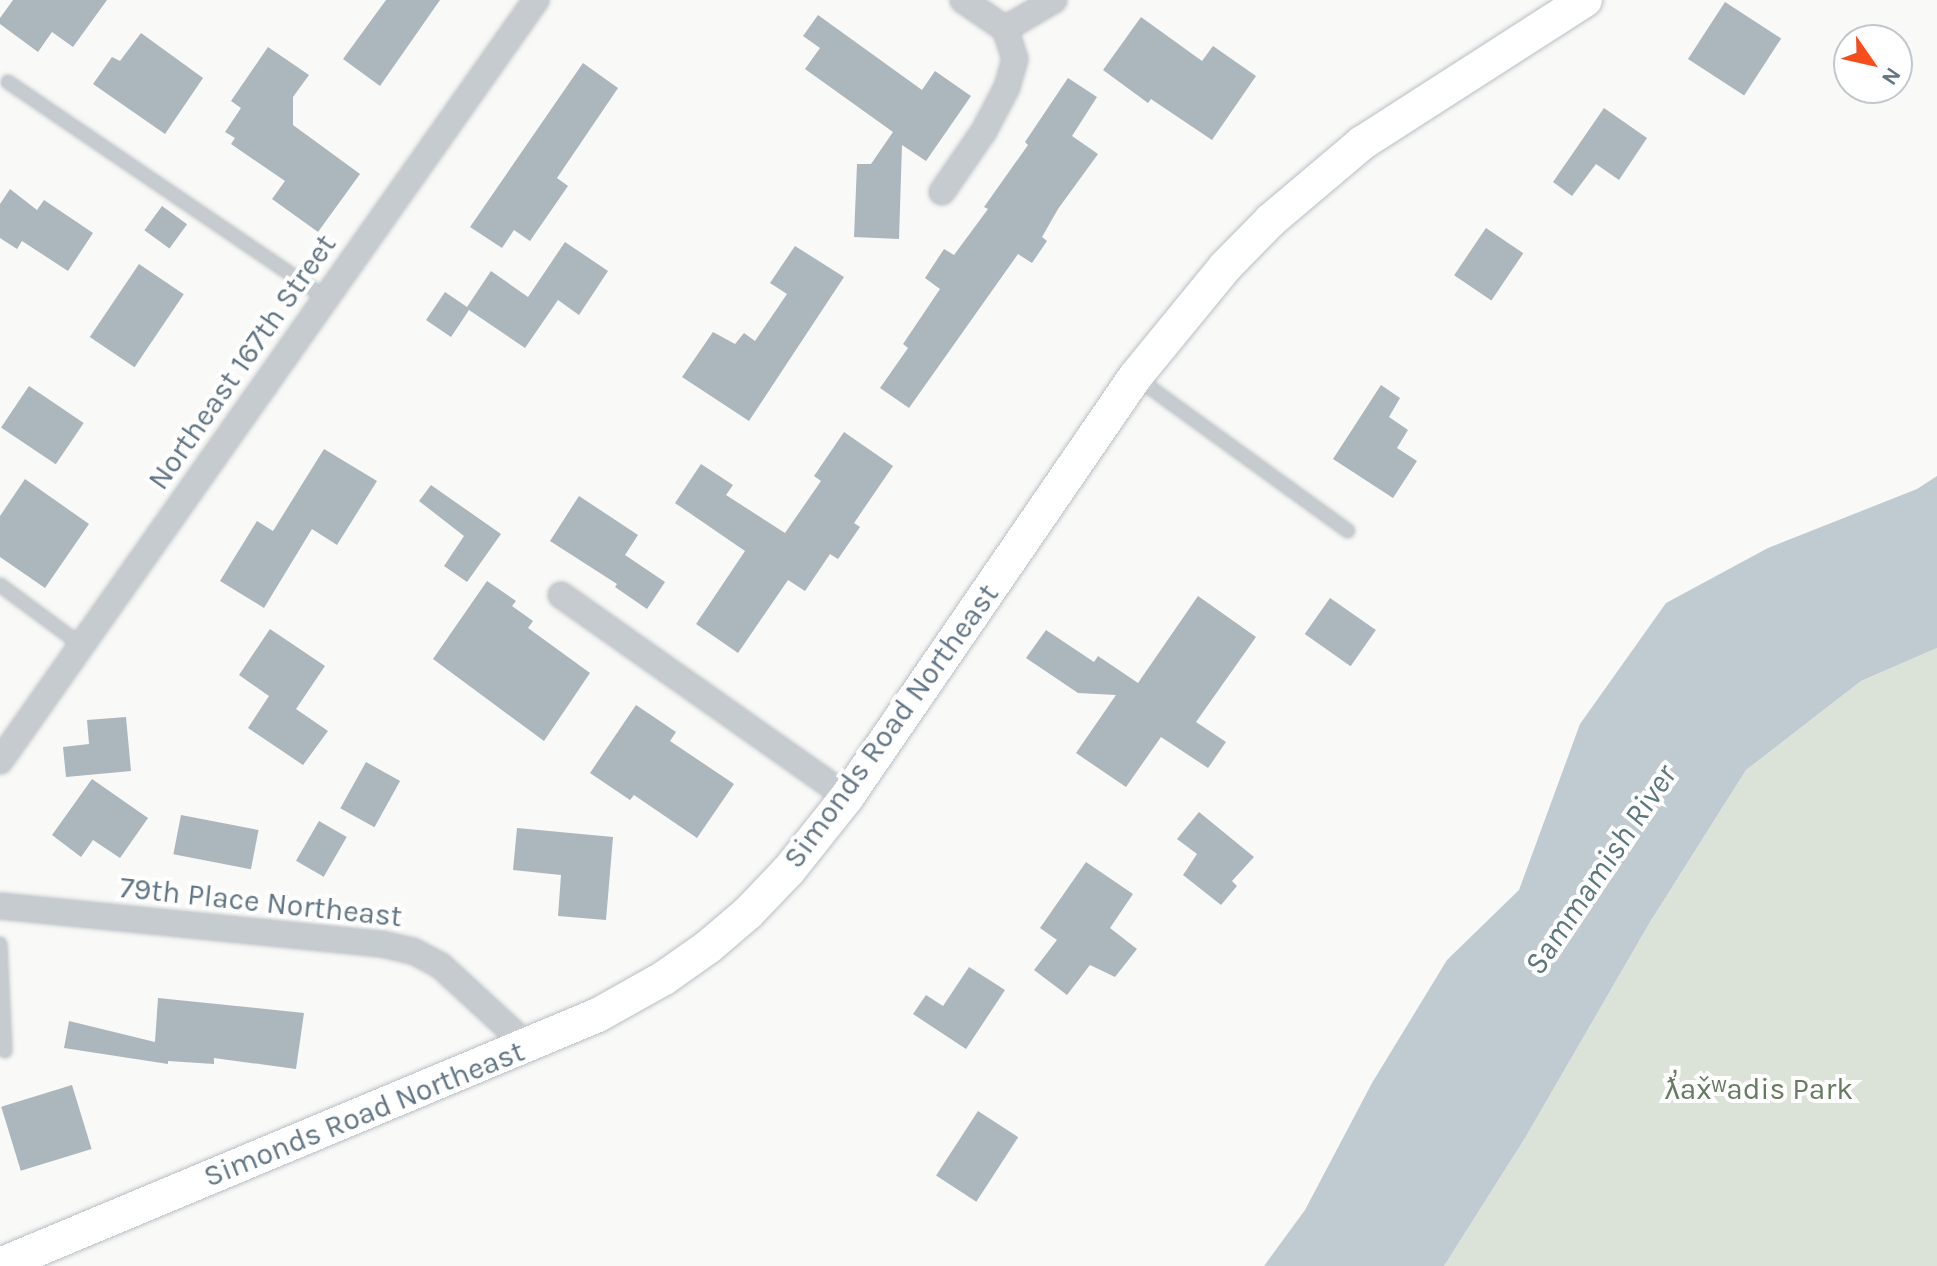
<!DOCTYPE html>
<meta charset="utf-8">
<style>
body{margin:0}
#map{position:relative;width:1937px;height:1266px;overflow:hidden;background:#f9f9f7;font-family:Karla,sans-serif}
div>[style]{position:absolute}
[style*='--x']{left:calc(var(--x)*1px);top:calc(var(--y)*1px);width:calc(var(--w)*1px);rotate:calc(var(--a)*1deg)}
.green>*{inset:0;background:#dbe2d7}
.water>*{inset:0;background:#bfcbd0}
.building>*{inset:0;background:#acb6bd;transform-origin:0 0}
.roads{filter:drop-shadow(0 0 2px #b8bfc4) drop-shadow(0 0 2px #b8bfc4)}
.lane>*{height:12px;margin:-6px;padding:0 6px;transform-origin:6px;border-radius:6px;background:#c6cbcf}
.street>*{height:24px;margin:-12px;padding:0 12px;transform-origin:12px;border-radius:12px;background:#c6cbcf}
.secondary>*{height:34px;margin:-17px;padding:0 17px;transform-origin:17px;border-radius:17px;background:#fff}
span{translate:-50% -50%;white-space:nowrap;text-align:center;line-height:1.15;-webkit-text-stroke:8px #fff;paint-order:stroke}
.street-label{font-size:30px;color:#617585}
.park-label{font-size:30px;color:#667b61}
.water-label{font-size:32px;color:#5c767e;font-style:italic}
.north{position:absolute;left:1833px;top:24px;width:80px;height:80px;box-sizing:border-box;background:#fff;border:2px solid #c0c8ce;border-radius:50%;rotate:124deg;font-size:22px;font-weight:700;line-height:32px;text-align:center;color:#617585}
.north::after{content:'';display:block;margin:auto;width:28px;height:36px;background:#f54d1b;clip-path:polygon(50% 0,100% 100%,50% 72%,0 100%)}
</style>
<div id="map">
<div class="green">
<div style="clip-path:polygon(1937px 648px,1937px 1266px,1444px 1266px,1525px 1138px,1650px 922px,1746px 770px,1861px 681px)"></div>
</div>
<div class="water">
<div style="clip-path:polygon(1937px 476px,1937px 648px,1861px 681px,1746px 770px,1650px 922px,1525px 1138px,1444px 1266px,1264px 1266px,1305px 1210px,1372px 1083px,1447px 960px,1519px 890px,1580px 724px,1666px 603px,1768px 548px,1917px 489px)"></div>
</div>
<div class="building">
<div style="clip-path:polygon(13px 0,107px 0,73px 47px,52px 32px,38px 52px,0 24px,0 18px)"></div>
<div style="clip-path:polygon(386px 0,440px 0,380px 86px,343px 59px)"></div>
<div style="left:1725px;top:2px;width:67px;height:68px;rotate:33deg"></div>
<div style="clip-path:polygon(818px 15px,922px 90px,935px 71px,971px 96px,926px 161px,902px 145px,899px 239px,854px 237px,857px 164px,871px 164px,893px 132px,805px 69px,820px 48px,803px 36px)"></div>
<div style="clip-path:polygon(1141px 17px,1202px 61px,1213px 46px,1256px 76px,1212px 140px,1151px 99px,1148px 103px,1103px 70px)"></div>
<div style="clip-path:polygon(141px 33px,203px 78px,165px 134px,93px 84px,112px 57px,120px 61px)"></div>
<div style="clip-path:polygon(268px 47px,309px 75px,293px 97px,293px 125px,360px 174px,318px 232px,272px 199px,285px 181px,231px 144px,235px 138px,225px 132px,241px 108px,231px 101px)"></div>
<div style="clip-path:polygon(583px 63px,618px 88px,557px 178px,568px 186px,530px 241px,514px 230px,502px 248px,470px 227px)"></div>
<div style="clip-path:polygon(1068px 78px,1097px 97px,1072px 136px,1098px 154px,1058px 209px,1042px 237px,1047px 241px,1032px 263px,1018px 254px,909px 408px,880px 388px,908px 348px,903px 344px,940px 289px,925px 278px,944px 249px,954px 255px,988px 209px,984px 207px,1028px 145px,1025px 142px)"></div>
<div style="clip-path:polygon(1604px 108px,1647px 138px,1619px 180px,1596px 164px,1572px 196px,1553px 182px)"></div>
<div style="clip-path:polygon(10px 189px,37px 210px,44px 200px,93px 233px,68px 271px,22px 241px,17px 249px,0 238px,0 204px)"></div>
<div style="left:162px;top:206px;width:31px;height:30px;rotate:36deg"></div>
<div style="left:1486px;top:228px;width:45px;height:57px;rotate:34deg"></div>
<div style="clip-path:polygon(565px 242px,608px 271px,579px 315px,558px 300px,525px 348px,469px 310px,451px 337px,426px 320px,445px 292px,467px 307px,491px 271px,528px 297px)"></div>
<div style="clip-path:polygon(795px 246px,844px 277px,749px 421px,682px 377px,713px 332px,735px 344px,744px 333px,755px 341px,787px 294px,770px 283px)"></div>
<div style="left:139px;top:264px;width:54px;height:88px;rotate:34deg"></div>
<div style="clip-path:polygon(1381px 385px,1400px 398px,1389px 417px,1408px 430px,1397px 448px,1417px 461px,1393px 498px,1333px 459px)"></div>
<div style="left:29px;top:386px;width:66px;height:50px;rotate:34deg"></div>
<div style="clip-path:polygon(844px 432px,893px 466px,854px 523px,860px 527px,838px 559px,830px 554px,805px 591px,788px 580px,738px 653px,696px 624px,745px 551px,675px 503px,701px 464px,733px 485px,726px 495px,785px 533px,821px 481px,814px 476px)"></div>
<div style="clip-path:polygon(324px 449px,377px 481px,337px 545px,312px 529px,264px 608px,220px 581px,257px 521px,273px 531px)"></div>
<div style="clip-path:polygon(25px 479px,89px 524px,45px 588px,0 557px,0 516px)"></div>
<div style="clip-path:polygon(431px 485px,501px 534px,467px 582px,444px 566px,464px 536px,419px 501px)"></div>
<div style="clip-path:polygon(579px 496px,638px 535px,625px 555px,665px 582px,647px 609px,615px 587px,617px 584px,550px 541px)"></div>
<div style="clip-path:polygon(487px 581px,516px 601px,512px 606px,533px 621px,528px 628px,590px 673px,544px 741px,433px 659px)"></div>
<div style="clip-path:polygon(1198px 596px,1256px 637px,1196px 722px,1226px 742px,1208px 768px,1161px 737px,1126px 787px,1076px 753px,1116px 695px,1078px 693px,1026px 658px,1046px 630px,1094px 662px,1098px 656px,1138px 683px)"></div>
<div style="left:1330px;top:598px;width:56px;height:44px;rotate:35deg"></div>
<div style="clip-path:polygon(270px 629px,325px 666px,296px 709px,328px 731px,303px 765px,248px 728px,269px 696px,239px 675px)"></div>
<div style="clip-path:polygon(636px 705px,676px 732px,670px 741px,734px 784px,697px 838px,634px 795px,630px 800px,590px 773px)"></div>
<div style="clip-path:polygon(126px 717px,131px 771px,66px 777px,63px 747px,89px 744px,87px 720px)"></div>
<div style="left:366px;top:762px;width:39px;height:53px;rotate:29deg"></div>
<div style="clip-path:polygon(92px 779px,148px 818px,120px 858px,93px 840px,81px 857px,52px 835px)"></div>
<div style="clip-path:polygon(1199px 812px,1254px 857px,1232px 881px,1237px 886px,1221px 905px,1183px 875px,1197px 854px,1177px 839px)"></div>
<div style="left:181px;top:815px;width:79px;height:40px;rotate:11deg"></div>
<div style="left:319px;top:821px;width:32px;height:46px;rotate:30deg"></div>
<div style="clip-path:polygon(517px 828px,613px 837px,606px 920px,558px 916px,561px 875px,513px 870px)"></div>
<div style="clip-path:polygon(1086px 862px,1133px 894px,1110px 928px,1137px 949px,1115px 977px,1090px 965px,1067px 995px,1034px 970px,1057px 940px,1040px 928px)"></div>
<div style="clip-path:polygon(969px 967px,1005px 990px,966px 1049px,913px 1014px,926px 995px,943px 1006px)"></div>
<div style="clip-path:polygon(158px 998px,304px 1013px,296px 1069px,214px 1058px,214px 1064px,168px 1061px,168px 1064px,64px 1048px,69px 1021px,155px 1042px)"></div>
<div style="left:72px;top:1085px;width:67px;height:74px;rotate:73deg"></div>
<div style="left:978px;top:1111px;width:48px;height:77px;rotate:33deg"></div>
</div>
<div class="roads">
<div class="lane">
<div style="--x:8;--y:82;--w:384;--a:34.2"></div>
<div style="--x:1138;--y:379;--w:259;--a:35.9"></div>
<div style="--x:0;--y:585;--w:101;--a:36.5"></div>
<div style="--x:0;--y:944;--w:107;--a:87.3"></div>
</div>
<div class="street">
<div style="--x:963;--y:0;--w:51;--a:34.6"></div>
<div style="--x:1005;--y:29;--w:57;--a:-30.6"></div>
<div style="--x:942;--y:192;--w:74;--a:-55.5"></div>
<div style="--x:984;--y:131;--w:50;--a:-62.4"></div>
<div style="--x:1007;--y:87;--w:29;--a:-74"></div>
<div style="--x:1015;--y:59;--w:32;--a:-108"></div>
<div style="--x:561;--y:595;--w:350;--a:35.2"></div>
<div style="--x:0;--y:761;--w:931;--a:-54.84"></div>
<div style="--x:0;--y:906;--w:384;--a:5.7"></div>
<div style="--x:382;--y:944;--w:32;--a:13"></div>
<div style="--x:413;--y:951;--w:32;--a:28"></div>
<div style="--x:441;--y:966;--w:118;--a:42.6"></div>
</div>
<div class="secondary">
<div style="--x:0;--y:1265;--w:648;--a:-22.69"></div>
<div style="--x:598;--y:1015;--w:76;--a:-29.3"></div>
<div style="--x:664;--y:978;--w:54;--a:-35.2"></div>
<div style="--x:708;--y:947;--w:52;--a:-40.4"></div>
<div style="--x:748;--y:913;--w:59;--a:-46.4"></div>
<div style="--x:789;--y:870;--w:93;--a:-51.5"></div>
<div style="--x:847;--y:797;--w:509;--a:-55.56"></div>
<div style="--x:1135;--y:377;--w:142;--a:-50.7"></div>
<div style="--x:1225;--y:267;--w:66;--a:-45.6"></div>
<div style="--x:1271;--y:220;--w:119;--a:-40.2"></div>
<div style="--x:1362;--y:143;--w:265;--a:-32.7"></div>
</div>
</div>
<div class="street-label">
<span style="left:242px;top:362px;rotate:-55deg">Northeast 167th Street</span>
<span style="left:891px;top:726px;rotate:-54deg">Simonds Road Northeast</span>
<span style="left:261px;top:902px;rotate:6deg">79th Place Northeast</span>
<span style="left:364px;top:1114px;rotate:-22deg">Simonds Road Northeast</span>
</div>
<div class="park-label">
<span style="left:1759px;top:1089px">ƛ̕ax̌ʷadis Park</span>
</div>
<div class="water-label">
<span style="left:1601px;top:870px;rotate:-56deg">Sammamish River</span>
</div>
<div class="north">N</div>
</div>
